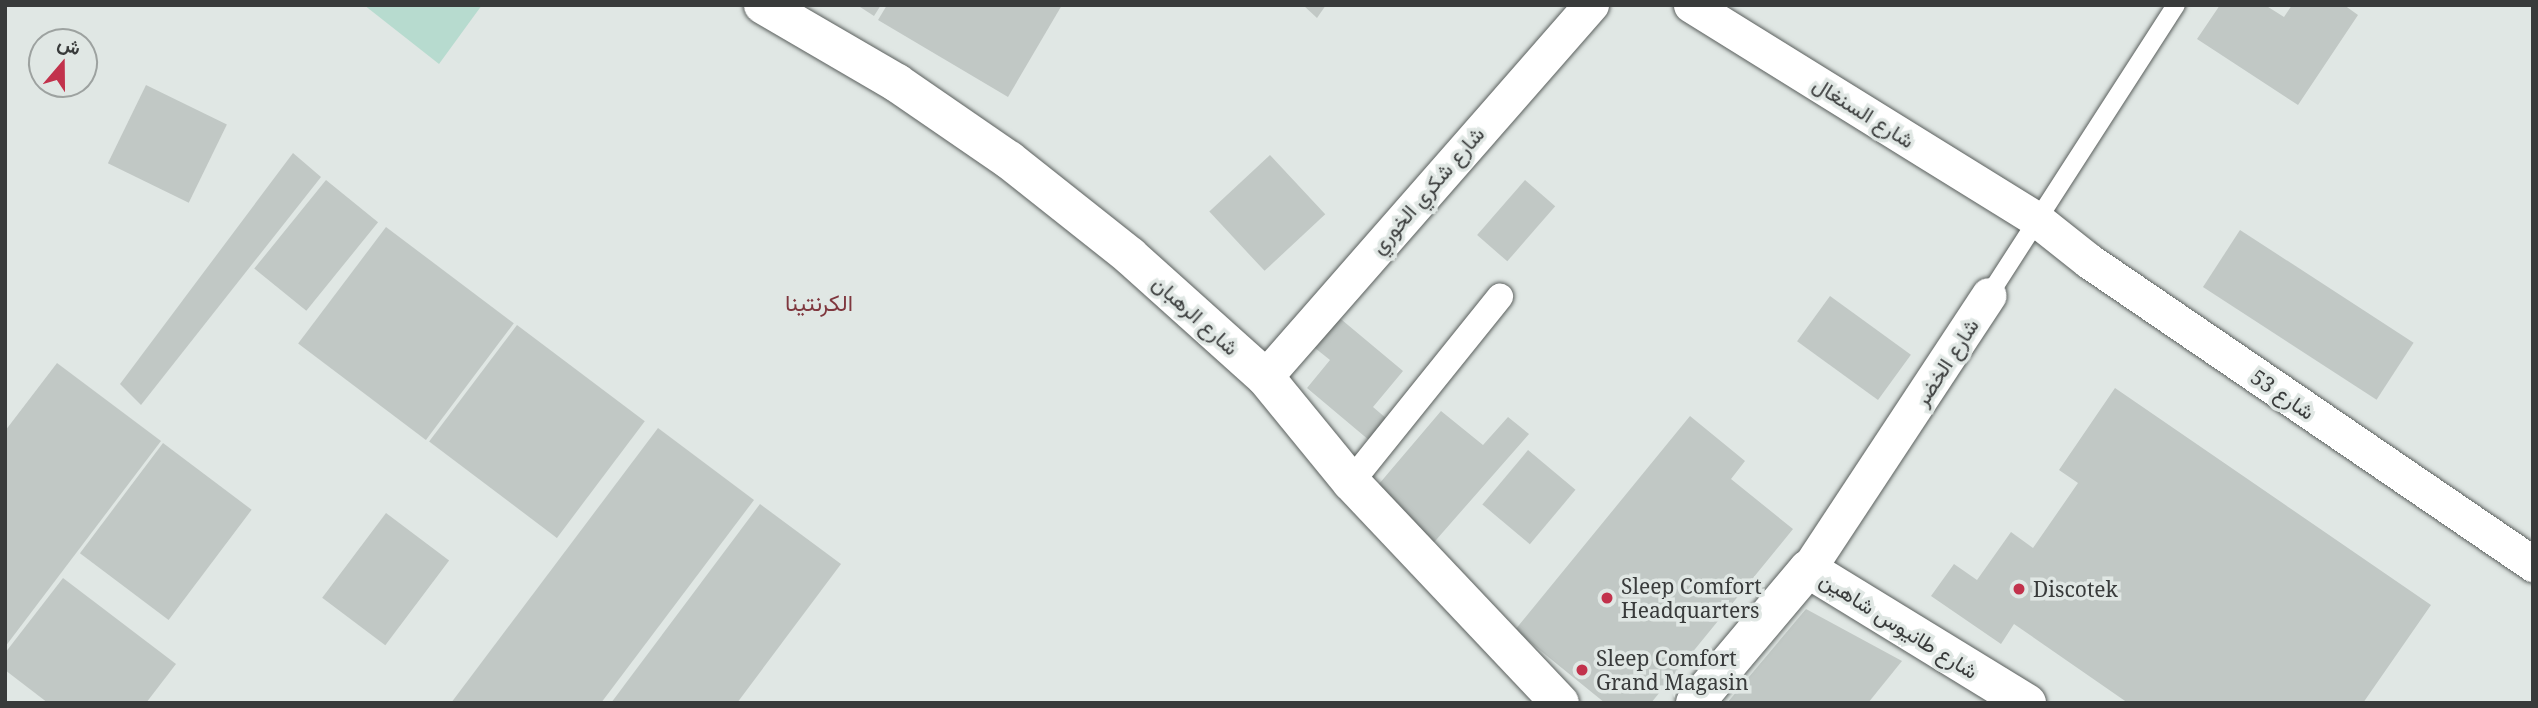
<!DOCTYPE html>
<meta charset="utf-8">
<style>
body{margin:0}
#map{position:relative;width:2538px;height:708px;overflow:hidden;background:#e0e7e4;font-family:"Noto Serif",Vazirmatn,serif}
div>[style]{position:absolute}
[style*='--x']{left:calc(var(--x)*1px);top:calc(var(--y)*1px);width:calc(var(--w)*1px);rotate:calc(var(--a)*1deg)}
.green>*{inset:0;background:#b7dbcf}
.building>*{inset:0;background:#c1c8c5;transform-origin:0 0}
.roads{filter:drop-shadow(0 0 2px #5a5f5d) drop-shadow(0 0 2px #5a5f5d)}
.service>*{height:18px;margin:-9px;padding:0 9px;transform-origin:9px;border-radius:9px;background:#fff}
.pedestrian>*{height:26px;margin:-13px;padding:0 13px;transform-origin:13px;border-radius:13px;background:#fff}
.minor>*{height:35px;margin:-17.5px;padding:0 17.5px;transform-origin:17.5px;border-radius:17.5px;background:#fff}
.tertiary>*{height:38px;margin:-19px;padding:0 19px;transform-origin:19px;border-radius:19px;background:#fff}
.dots>*{width:19px;height:19px;translate:-50% -50%;box-sizing:border-box;border:4px solid #e0e7e4;border-radius:50%}
span{translate:-50% -50%;white-space:nowrap;text-align:center;line-height:1.15;-webkit-text-stroke:7px #e0e7e4;paint-order:stroke}
.street-label{font-size:21px;color:#393b3b}
.poi-label{font-size:21px;color:#393b3b}
.left{translate:0 -50%;text-align:left}
.neighbourhood-label{font-size:23px;color:#7f373e}
.frame{position:absolute;inset:0;border:7px solid #393b3b;pointer-events:none}
.north{position:absolute;left:28px;top:28px;width:70px;height:70px;box-sizing:border-box;background:#e0e7e4;border:2px solid #9da2a0;border-radius:50%;rotate:20deg;font-size:19px;font-weight:700;line-height:28px;text-align:center;color:#393b3b}
.north::after{content:'';display:block;margin:auto;width:24px;height:32px;background:#c2324c;clip-path:polygon(50% 0,100% 100%,50% 72%,0 100%)}
</style>
<div id="map">
<div class="green">
<div style="clip-path:polygon(364px 5px,482px 5px,439px 64px)"></div>
</div>
<div class="building">
<div style="clip-path:polygon(857px 5px,881px 5px,874px 16px)"></div>
<div style="clip-path:polygon(887px 5px,1062px 5px,1008px 97px,878px 20px)"></div>
<div style="clip-path:polygon(1303px 5px,1326px 5px,1317px 18px)"></div>
<div style="clip-path:polygon(2220px 5px,2265px 5px,2284px 17px,2292px 5px,2344px 5px,2358px 15px,2298px 105px,2197px 39px)"></div>
<div style="left:146px;top:85px;width:90px;height:87px;rotate:26deg"></div>
<div style="clip-path:polygon(293px 153px,321px 177px,141px 405px,120px 384px)"></div>
<div style="left:1270px;top:155px;width:81px;height:83px;rotate:47deg"></div>
<div style="left:326px;top:180px;width:67px;height:114px;rotate:39deg"></div>
<div style="left:1525px;top:180px;width:40px;height:73px;rotate:41deg"></div>
<div style="left:386px;top:227px;width:160px;height:146px;rotate:37deg"></div>
<div style="left:2240px;top:230px;width:207px;height:68px;rotate:33deg"></div>
<div style="left:1830px;top:296px;width:100px;height:56px;rotate:36deg"></div>
<div style="clip-path:polygon(1330px 310px,1403px 371px,1373px 407px,1394px 425px,1376px 446px,1307px 388px,1330px 360px,1305px 340px)"></div>
<div style="left:517px;top:325px;width:160px;height:146px;rotate:37deg"></div>
<div style="clip-path:polygon(57px 363px,161px 441px,5px 647px,5px 431px)"></div>
<div style="clip-path:polygon(2115px 388px,2431px 605px,2363px 703px,2128px 703px,2014px 624px,2001px 644px,1931px 596px,1954px 564px,1977px 580px,2011px 532px,2033px 548px,2078px 483px,2059px 470px)"></div>
<div style="clip-path:polygon(1441px 411px,1483px 445px,1508px 417px,1529px 434px,1429px 548px,1373px 491px)"></div>
<div style="clip-path:polygon(1690px 416px,1745px 461px,1731px 479px,1793px 529px,1651px 703px,1605px 703px,1515px 630px)"></div>
<div style="clip-path:polygon(658px 428px,754px 500px,601px 703px,451px 703px)"></div>
<div style="left:163px;top:443px;width:111px;height:138px;rotate:37deg"></div>
<div style="left:1528px;top:450px;width:62px;height:71px;rotate:40deg"></div>
<div style="clip-path:polygon(760px 504px,841px 564px,737px 703px,611px 703px)"></div>
<div style="left:386px;top:513px;width:79px;height:106px;rotate:37deg"></div>
<div style="clip-path:polygon(63px 578px,176px 664px,146px 703px,48px 703px,5px 670px,5px 653px)"></div>
<div style="clip-path:polygon(1806px 609px,1902px 661px,1868px 703px,1727px 703px)"></div>
</div>
<div class="roads">
<div class="service">
<div style="--x:1989;--y:295;--w:345;--a:-57.2"></div>
</div>
<div class="pedestrian">
<div style="--x:1351;--y:482;--w:238;--a:-51.2"></div>
</div>
<div class="minor">
<div style="--x:1691;--y:5;--w:406;--a:31.8"></div>
<div style="--x:2036;--y:219;--w:68;--a:38.4"></div>
<div style="--x:2089;--y:261;--w:538;--a:34.31"></div>
<div style="--x:1265;--y:377;--w:495;--a:-48.8"></div>
<div style="--x:1808;--y:569;--w:328;--a:-56.6"></div>
</div>
<div class="tertiary">
<div style="--x:763;--y:5;--w:155;--a:30.2"></div>
<div style="--x:897;--y:83;--w:136;--a:34.5"></div>
<div style="--x:1009;--y:160;--w:154;--a:38.4"></div>
<div style="--x:1130;--y:256;--w:181;--a:41.9"></div>
<div style="--x:1265;--y:377;--w:136;--a:50.7"></div>
<div style="--x:1351;--y:482;--w:304;--a:46.6"></div>
<div style="--x:1695;--y:703;--w:175;--a:-49.9"></div>
<div style="--x:1808;--y:569;--w:257;--a:31.5"></div>
</div>
</div>
<div class="dots">
<div style="left:2019px;top:589px;background:#c2324c"></div>
<div style="left:1607px;top:598px;background:#c2324c"></div>
<div style="left:1582px;top:670px;background:#c2324c"></div>
</div>
<div class="street-label">
<span style="left:1864px;top:112px;rotate:32deg">شارع السنغال</span>
<span style="left:1427px;top:190px;rotate:-49deg">شارع شكري الخوري</span>
<span style="left:1196px;top:315px;rotate:42deg">شارع الرهبان</span>
<span style="left:1946px;top:362px;rotate:-57deg">شارع الخضر</span>
<span style="left:2283px;top:394px;rotate:34deg">شارع 53</span>
<span style="left:1899px;top:625px;rotate:32deg">شارع طانيوس شاهين</span>
</div>
<div class="poi-label">
<span class="left" style="left:1621px;top:598px">Sleep Comfort<br>Headquarters</span>
<span class="left" style="left:2033px;top:589px">Discotek</span>
<span class="left" style="left:1596px;top:670px">Sleep Comfort<br>Grand Magasin</span>
</div>
<div class="neighbourhood-label">
<span style="left:819px;top:302px">الكرنتينا</span>
</div>
<div class="frame"></div>
<div class="north">ش</div>
</div>
